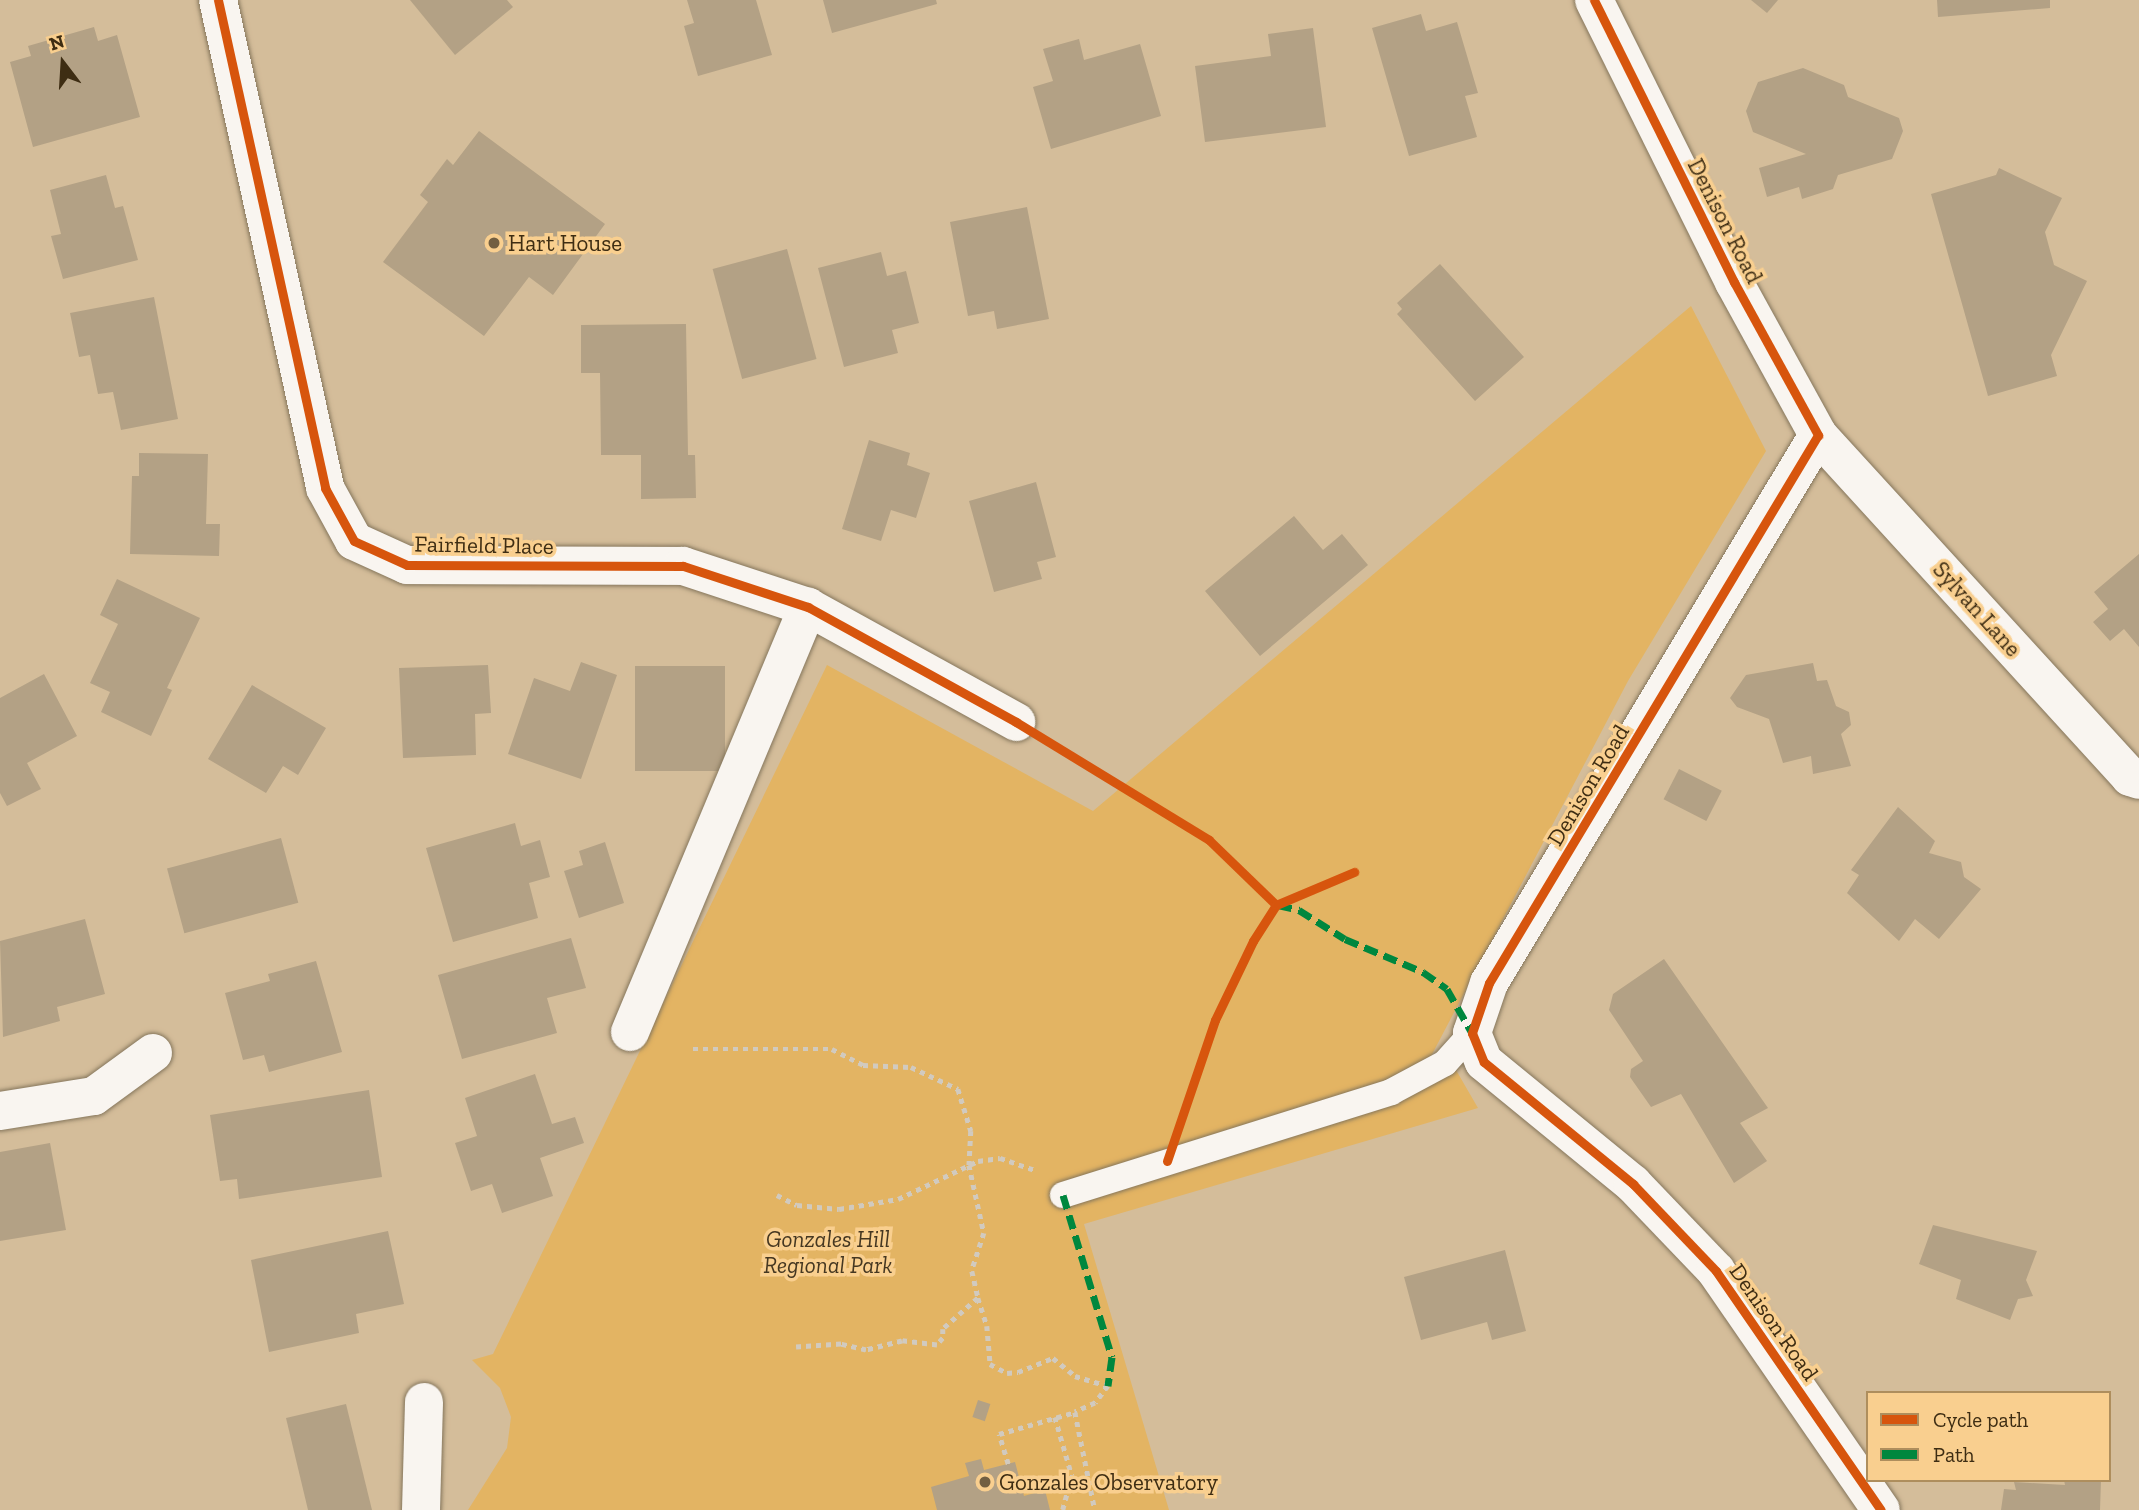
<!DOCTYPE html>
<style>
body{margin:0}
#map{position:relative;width:2139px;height:1510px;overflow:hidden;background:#d4bd9a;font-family:"Zilla Slab",serif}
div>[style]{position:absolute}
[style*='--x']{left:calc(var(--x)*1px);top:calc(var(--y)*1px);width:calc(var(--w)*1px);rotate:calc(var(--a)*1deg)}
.green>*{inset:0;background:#e3b463}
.building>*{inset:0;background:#b3a185;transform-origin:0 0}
.path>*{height:4.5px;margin-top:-2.25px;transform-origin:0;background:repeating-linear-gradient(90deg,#d1cabf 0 5px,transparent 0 10px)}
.roads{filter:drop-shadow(0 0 2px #85765c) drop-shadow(0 0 2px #85765c)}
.service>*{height:26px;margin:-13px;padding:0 13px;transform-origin:13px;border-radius:13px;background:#f9f5f0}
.minor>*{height:38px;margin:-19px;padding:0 19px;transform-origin:19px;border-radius:19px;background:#f9f5f0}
.quiet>*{height:7px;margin-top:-3.5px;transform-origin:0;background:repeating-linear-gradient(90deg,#00873e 0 14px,transparent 0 21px)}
.cycleway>*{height:9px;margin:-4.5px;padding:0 4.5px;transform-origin:4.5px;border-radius:4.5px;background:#d7550d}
.dots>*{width:19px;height:19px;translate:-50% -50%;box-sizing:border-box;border:4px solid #f9cf8f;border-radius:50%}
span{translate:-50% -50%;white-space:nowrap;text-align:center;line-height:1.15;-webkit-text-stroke:7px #f9cf8f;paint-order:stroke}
.street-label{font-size:23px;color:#3e2d13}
.poi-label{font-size:23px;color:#3e2d13}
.left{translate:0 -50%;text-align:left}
.park-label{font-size:23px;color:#453721;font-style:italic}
.legend{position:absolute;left:1866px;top:1391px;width:245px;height:91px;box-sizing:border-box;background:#f9cf8f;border:2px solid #ae8e5d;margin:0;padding:9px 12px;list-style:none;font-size:21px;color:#3e2d13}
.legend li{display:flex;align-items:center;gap:14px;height:35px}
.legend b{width:35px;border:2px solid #ae8e5d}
.north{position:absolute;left:28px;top:28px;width:70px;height:70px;-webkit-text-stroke:5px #f9cf8f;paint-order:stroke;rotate:343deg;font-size:19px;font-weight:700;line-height:28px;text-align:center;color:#3e2d13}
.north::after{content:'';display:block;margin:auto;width:24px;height:32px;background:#3e2d13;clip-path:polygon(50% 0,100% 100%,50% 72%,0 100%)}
</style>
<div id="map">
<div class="green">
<div style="clip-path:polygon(1691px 306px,1766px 451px,1628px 681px,1418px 1081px,1456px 1070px,1478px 1108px,1084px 1224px,1169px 1510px,468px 1510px,507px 1448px,511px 1417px,500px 1388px,472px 1360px,493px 1354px,827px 665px,1093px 811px)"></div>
</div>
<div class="building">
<div style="clip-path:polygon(410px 0,507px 0,513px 7px,455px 55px)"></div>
<div style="clip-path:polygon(687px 0,756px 0,772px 55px,698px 76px,684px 26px,694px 23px)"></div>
<div style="clip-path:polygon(823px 0,936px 0,937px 4px,832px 33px)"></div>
<div style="clip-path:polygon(1751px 0,1778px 0,1767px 13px)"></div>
<div style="clip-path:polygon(1937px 0,2050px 0,2050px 8px,1938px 17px)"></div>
<div style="clip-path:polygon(1421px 14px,1426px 31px,1457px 22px,1478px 93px,1465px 96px,1477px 137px,1409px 156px,1372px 28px)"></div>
<div style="clip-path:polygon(94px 27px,98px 41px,117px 35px,140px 117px,33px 147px,10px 62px,31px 56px,28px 46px)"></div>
<div style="clip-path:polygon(1313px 28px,1326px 127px,1205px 142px,1195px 66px,1271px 56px,1268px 34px)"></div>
<div style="clip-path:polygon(1079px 39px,1084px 60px,1140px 44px,1161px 116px,1051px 149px,1033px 87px,1053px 81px,1043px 49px)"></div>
<div style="clip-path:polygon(1803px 68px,1844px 85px,1848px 97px,1899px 118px,1903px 131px,1892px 159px,1838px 175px,1833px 189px,1802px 199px,1799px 187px,1767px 197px,1759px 168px,1806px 154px,1753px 132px,1746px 111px,1758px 82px)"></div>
<div style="clip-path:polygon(479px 131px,605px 224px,553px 295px,529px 277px,484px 336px,383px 262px,428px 202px,420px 195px,447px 159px,453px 165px)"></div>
<div style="clip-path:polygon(1999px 168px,2062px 198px,2045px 232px,2054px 265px,2087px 281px,2051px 355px,2057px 376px,1988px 396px,1931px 194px,1996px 175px)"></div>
<div style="clip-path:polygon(106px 175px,115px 208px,123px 206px,138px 260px,63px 279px,51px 236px,61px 234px,50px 190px)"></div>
<div style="clip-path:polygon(1027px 207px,1049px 319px,997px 329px,994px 311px,968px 316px,950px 222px)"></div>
<div style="left:787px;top:249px;width:114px;height:77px;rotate:75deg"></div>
<div style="clip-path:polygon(881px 252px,887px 276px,906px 271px,919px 323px,892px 330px,898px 353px,844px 367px,818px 268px)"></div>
<div style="clip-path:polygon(1440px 264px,1524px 357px,1475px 401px,1397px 314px,1402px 309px,1397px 303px)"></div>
<div style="clip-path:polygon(154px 297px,178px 419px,121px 430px,113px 392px,98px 394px,90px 355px,79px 357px,70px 313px)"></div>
<div style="clip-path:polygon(686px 324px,688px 455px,695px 455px,696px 498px,641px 499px,641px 455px,601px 455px,600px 373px,581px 373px,581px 325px)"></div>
<div style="clip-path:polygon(869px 440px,910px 453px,907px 465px,930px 473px,916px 518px,891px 510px,881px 541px,842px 529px)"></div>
<div style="clip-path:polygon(139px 453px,208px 454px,206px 524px,220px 524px,219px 556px,130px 554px,132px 476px,139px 476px)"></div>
<div style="clip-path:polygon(1036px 482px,1056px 557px,1037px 562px,1042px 579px,994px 592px,969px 501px)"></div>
<div style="clip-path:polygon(1294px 516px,1323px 550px,1342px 534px,1368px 565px,1260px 656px,1205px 591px)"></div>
<div style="clip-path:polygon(2139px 554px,2139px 647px,2124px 629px,2110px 641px,2093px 622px,2108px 609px,2094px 592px)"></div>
<div style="clip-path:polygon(117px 579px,200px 618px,167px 688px,172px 690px,151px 736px,101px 712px,110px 692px,90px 683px,118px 624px,100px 615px)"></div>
<div style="clip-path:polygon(581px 662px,617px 675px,581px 779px,508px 754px,534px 678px,570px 691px)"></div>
<div style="clip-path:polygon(1813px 663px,1817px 681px,1827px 680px,1836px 706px,1849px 712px,1851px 725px,1841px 734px,1851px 766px,1813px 774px,1811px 756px,1783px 763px,1769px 719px,1737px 707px,1730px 698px,1746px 675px)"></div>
<div style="clip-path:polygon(488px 665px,491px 713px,475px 714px,476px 755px,403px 758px,399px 668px)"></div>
<div style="left:635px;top:666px;width:90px;height:105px"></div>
<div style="clip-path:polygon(44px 674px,77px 736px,27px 763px,41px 789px,7px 806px,0 793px,0 698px)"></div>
<div style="clip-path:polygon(252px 685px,326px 728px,298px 775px,283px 766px,266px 793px,208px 759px)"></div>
<div style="left:1679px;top:769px;width:48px;height:34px;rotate:27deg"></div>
<div style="clip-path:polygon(1898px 807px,1935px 841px,1929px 853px,1961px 862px,1964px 877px,1981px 889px,1939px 939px,1915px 919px,1899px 941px,1847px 893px,1859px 875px,1851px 870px)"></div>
<div style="clip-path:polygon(515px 823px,521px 846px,540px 840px,550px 877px,529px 883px,538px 918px,453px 942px,426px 848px)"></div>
<div style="left:281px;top:838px;width:67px;height:118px;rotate:75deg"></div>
<div style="clip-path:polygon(605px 842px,624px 903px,579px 918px,564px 871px,583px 865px,579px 851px)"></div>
<div style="clip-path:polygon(85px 919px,105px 994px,57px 1007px,60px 1021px,3px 1037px,0 941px)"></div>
<div style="clip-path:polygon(571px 938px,586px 988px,547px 998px,557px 1033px,462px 1059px,438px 975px)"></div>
<div style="clip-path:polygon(1664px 959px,1768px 1108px,1740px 1123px,1767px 1161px,1734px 1183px,1681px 1094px,1651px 1107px,1630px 1077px,1631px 1069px,1643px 1061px,1609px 1010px,1613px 994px)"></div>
<div style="clip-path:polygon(316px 961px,342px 1052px,269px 1072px,264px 1055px,243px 1060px,225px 993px,270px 981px,268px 974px)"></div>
<div style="clip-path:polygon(535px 1074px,552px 1124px,575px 1117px,584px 1143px,540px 1158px,553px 1196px,502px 1213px,492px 1184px,471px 1191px,455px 1143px,477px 1136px,465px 1098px)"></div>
<div style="clip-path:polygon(369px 1090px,382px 1177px,239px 1199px,237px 1179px,220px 1181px,210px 1115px)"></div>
<div style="clip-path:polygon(50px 1143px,66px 1230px,0 1241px,0 1152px)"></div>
<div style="clip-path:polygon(1933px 1225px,2037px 1251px,2026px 1280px,2033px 1296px,2018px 1299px,2010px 1320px,1956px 1299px,1961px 1280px,1919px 1264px)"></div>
<div style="clip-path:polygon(388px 1231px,404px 1304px,356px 1314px,359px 1333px,269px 1352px,251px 1260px)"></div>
<div style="clip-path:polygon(1505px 1250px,1526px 1331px,1492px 1340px,1487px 1322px,1421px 1340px,1404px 1277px)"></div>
<div style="left:978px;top:1400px;width:13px;height:18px;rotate:18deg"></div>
<div style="clip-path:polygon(346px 1404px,372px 1510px,308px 1510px,286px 1418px)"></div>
<div style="clip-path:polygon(981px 1459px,984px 1470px,1015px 1462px,1024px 1496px,1045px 1490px,1050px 1510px,937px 1510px,931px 1487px,969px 1476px,965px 1463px)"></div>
<div style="clip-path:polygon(2064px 1480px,2101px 1480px,2100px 1510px,2001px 1510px,2004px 1489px,2016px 1490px,2014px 1482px,2065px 1485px)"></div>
</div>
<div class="path">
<div style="--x:693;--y:1049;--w:139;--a:0"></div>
<div style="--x:832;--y:1049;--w:35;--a:27"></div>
<div style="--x:863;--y:1065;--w:48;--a:2.4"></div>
<div style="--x:911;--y:1067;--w:52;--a:25.1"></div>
<div style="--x:958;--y:1089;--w:44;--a:72.8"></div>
<div style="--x:971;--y:1131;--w:34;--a:93"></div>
<div style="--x:969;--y:1165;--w:70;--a:77.6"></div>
<div style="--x:984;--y:1233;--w:40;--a:108"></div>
<div style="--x:972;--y:1271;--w:28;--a:77"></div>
<div style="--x:978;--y:1298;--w:47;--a:138.5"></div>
<div style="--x:943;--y:1329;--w:9;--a:90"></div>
<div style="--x:943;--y:1338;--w:9;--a:131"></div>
<div style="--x:937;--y:1345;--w:35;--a:-173"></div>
<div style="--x:902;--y:1341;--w:37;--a:166"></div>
<div style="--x:866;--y:1350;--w:26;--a:-167"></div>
<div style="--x:841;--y:1344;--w:45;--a:176.2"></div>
<div style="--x:777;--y:1195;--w:22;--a:27"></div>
<div style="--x:797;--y:1205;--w:42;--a:5.4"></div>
<div style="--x:839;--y:1209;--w:60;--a:-9.6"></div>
<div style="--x:898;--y:1199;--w:89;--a:-25.4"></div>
<div style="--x:978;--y:1161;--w:22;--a:-8"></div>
<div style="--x:1000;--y:1158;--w:39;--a:19"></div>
<div style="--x:978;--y:1298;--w:29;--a:72"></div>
<div style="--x:987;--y:1326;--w:38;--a:85"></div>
<div style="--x:990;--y:1364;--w:19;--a:28"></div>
<div style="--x:1007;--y:1373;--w:11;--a:-5"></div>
<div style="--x:1018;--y:1372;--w:38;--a:-22"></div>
<div style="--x:1053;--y:1358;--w:28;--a:39"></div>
<div style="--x:1075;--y:1376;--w:34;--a:17"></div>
<div style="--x:1108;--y:1386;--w:21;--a:127"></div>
<div style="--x:1095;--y:1403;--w:22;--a:156"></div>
<div style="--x:1075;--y:1412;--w:100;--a:78.5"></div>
<div style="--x:1055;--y:1417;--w:61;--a:73.9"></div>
<div style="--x:1072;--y:1476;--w:35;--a:105"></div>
<div style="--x:1008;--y:1464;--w:31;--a:-107"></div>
<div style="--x:999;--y:1434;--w:79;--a:-16.1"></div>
</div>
<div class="roads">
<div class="service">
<div style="--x:1063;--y:1195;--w:344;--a:-17.4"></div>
<div style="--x:1391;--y:1092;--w:61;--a:-28.2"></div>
<div style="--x:1445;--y:1063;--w:40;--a:-48"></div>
</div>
<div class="minor">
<div style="--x:218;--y:0;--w:500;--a:77.6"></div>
<div style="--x:325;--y:488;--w:60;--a:61.3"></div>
<div style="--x:354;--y:541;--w:58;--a:24.4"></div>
<div style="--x:407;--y:565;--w:276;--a:0.2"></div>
<div style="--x:683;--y:566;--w:132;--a:18.2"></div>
<div style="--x:808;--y:607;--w:238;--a:28.9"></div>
<div style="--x:1594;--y:0;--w:315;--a:63.6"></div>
<div style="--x:1734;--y:282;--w:175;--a:61.2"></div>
<div style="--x:1818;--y:435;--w:639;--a:120.98"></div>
<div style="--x:1489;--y:983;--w:53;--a:108.8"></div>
<div style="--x:1472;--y:1033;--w:31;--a:68"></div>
<div style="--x:1484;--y:1062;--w:193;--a:39.3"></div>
<div style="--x:1633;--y:1184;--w:120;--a:46.3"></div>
<div style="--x:1716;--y:1271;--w:290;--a:55.4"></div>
<div style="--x:1818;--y:435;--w:463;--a:47.6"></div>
<div style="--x:2130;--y:777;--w:9;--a:18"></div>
<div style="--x:630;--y:1032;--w:461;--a:-67.3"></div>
<div style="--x:0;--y:1111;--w:95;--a:-9.1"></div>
<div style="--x:94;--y:1096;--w:73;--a:-36.1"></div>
<div style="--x:421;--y:1510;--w:108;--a:-88.4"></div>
</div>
</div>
<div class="quiet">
<div style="--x:1278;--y:905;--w:22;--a:13"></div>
<div style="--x:1299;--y:910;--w:54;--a:32.2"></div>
<div style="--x:1345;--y:939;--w:85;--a:22.9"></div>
<div style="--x:1423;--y:972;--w:29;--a:35"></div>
<div style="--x:1447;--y:989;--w:51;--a:60.4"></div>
<div style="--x:1063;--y:1195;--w:169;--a:73.2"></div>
<div style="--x:1112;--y:1357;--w:29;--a:98"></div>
</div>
<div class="cycleway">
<div style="--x:218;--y:0;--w:500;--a:77.6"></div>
<div style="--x:325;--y:488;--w:60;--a:61.3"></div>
<div style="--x:354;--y:541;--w:58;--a:24.4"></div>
<div style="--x:407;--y:565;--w:276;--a:0.2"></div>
<div style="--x:683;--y:566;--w:132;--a:18.2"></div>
<div style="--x:808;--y:607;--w:238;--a:28.9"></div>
<div style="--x:1016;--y:722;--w:226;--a:31.4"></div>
<div style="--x:1209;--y:840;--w:93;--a:44.1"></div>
<div style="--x:1594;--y:0;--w:315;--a:63.6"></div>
<div style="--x:1734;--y:282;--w:175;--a:61.2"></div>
<div style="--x:1818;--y:435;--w:639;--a:120.98"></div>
<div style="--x:1489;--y:983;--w:53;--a:108.8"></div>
<div style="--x:1472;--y:1033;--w:31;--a:68"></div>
<div style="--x:1484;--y:1062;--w:193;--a:39.3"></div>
<div style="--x:1633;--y:1184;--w:120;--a:46.3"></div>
<div style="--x:1716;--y:1271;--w:290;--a:55.4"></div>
<div style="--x:1167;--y:1161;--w:149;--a:-71.2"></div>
<div style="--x:1215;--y:1020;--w:88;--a:-64.3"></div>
<div style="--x:1253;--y:941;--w:43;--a:-57.4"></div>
<div style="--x:1276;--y:905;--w:85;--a:-22.9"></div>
</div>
<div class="dots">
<div style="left:494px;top:243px;background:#725f42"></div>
<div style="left:985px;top:1482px;background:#725f42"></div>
</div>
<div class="street-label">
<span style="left:1725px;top:221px;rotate:63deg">Denison Road</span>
<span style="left:484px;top:545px;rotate:1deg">Fairfield Place</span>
<span style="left:1977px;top:609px;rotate:48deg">Sylvan Lane</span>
<span style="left:1588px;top:785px;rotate:-59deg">Denison Road</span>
<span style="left:1774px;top:1322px;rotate:55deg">Denison Road</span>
</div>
<div class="poi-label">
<span class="left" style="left:508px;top:243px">Hart House</span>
<span class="left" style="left:999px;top:1482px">Gonzales Observatory</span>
</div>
<div class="park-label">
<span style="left:828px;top:1252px">Gonzales Hill<br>Regional Park</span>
</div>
<ul class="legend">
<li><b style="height:9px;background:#d7550d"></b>Cycle path</li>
<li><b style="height:9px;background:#00873e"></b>Path</li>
</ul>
<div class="north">N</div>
</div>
